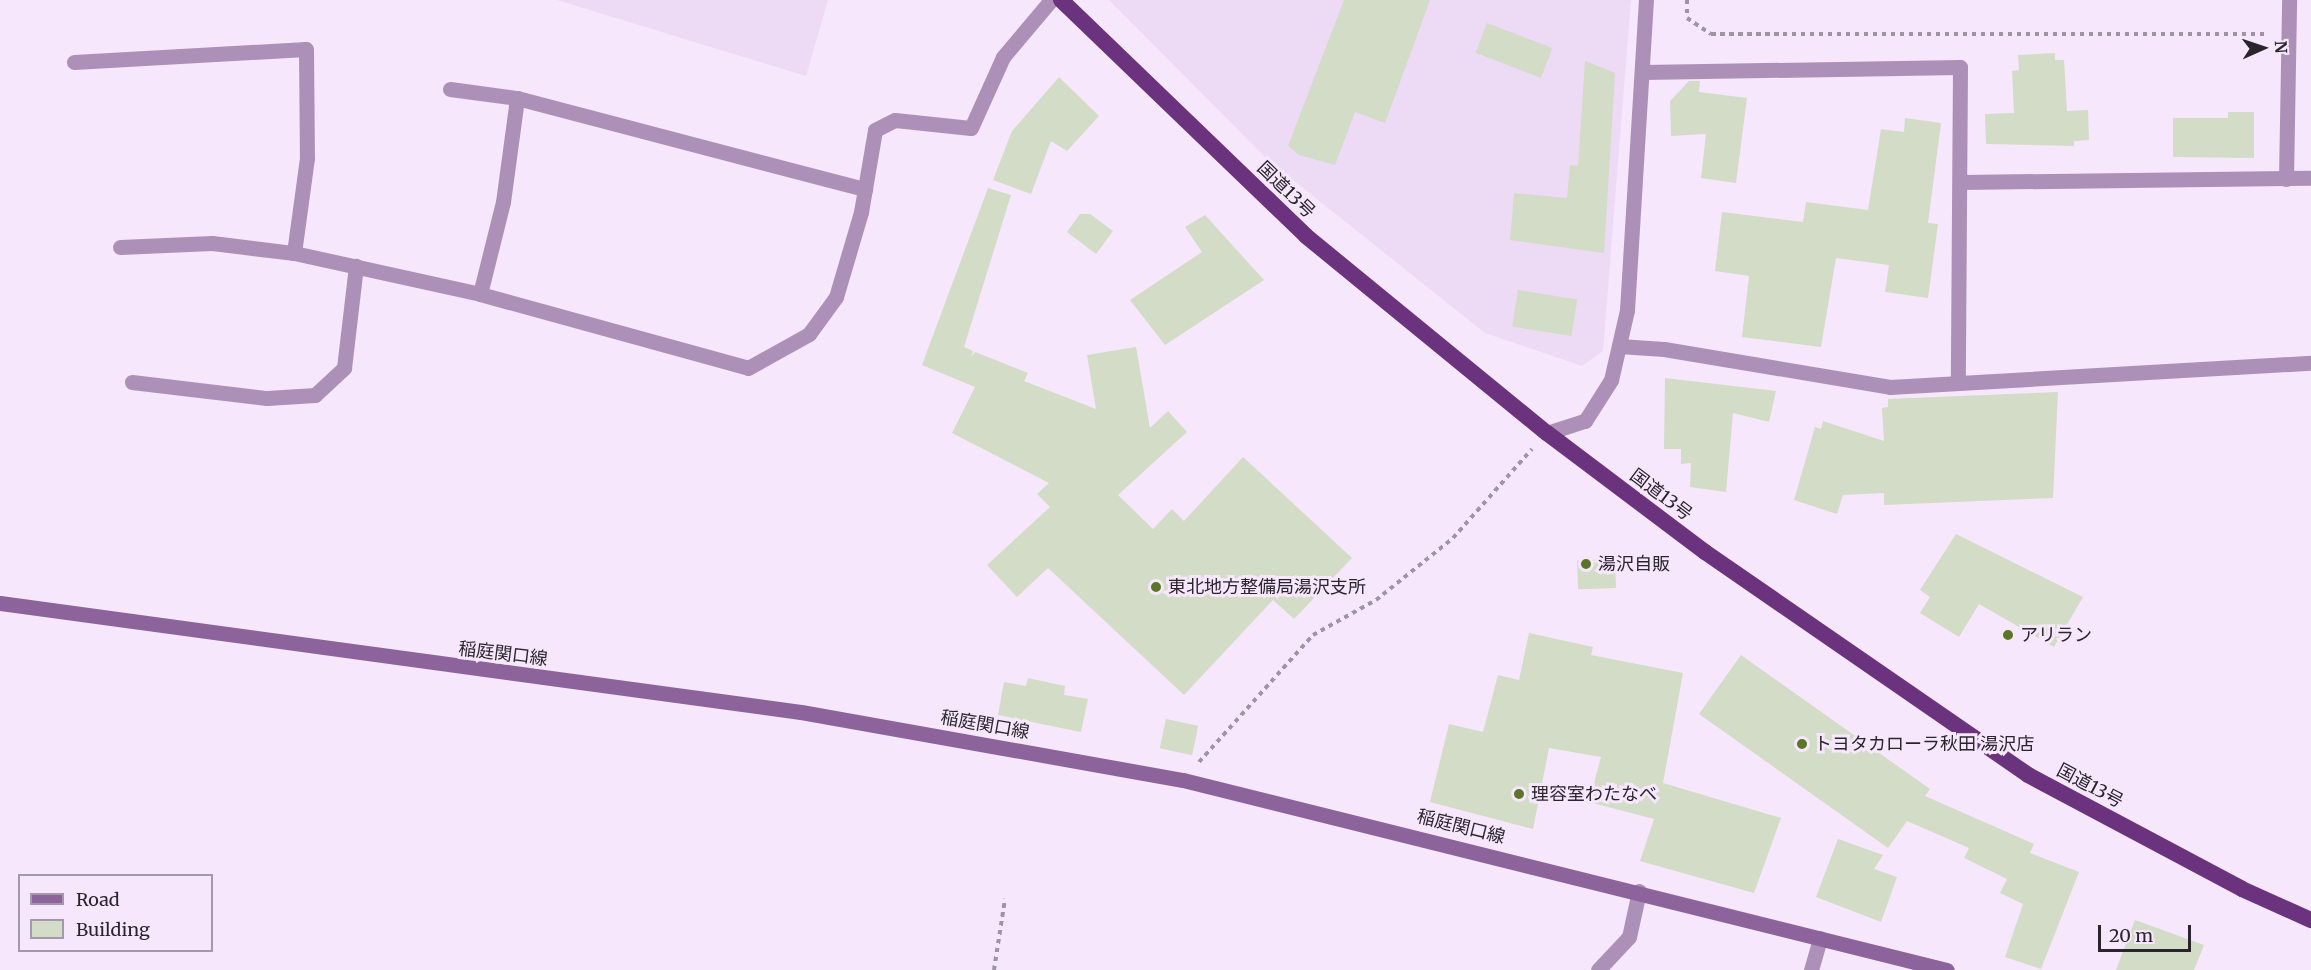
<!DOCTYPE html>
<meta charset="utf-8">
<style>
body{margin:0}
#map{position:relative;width:2311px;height:970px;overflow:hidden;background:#f6e7fc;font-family:Merriweather,"Noto Sans JP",serif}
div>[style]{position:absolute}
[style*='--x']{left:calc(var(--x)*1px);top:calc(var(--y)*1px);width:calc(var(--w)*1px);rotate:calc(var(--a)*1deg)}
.built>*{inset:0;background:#eddaf5}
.building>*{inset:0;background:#d3dcc6;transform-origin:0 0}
.path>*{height:4px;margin-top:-2px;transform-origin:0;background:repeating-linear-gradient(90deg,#9f94a3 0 4.5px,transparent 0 9px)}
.minor>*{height:15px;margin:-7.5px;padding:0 7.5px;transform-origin:7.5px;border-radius:7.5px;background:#ad90b7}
.secondary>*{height:15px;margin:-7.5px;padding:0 7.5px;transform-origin:7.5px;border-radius:7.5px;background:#8d639c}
.trunk>*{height:16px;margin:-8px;padding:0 8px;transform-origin:8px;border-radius:8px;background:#6b327e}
.dots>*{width:16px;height:16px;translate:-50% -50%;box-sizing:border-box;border:3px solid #f6e7fc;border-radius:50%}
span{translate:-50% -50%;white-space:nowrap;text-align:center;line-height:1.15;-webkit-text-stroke:6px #f6e7fc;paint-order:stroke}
.street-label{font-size:18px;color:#2a252c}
.poi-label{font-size:18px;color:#2a252c}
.left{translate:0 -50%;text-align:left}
.legend{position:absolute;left:18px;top:874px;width:195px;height:78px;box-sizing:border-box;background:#f6e7fc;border:2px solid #a499a9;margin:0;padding:8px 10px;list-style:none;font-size:18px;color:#2a252c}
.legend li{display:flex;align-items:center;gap:12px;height:30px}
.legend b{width:30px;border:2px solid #a499a9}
.north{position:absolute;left:2233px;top:18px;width:60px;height:60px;-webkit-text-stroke:4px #f6e7fc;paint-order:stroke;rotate:87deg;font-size:16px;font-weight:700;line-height:24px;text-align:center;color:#2a252c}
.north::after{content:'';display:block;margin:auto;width:21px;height:27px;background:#2a252c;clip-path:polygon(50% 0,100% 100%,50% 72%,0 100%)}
.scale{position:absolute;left:2098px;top:925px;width:93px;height:27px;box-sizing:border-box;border:3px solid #2a252c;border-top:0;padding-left:8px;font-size:18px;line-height:21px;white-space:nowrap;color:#2a252c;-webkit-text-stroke:4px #f6e7fc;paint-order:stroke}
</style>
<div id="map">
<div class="built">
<div style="clip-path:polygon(557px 0,828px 0,806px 76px)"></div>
<div style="clip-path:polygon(1109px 0,1631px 0,1603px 351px,1582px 366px,1485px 333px,1268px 160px)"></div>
</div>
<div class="building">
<div style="clip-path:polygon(1344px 0,1430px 0,1385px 123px,1355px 112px,1335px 165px,1299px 155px,1288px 146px)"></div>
<div style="left:1487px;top:23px;width:70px;height:32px;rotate:21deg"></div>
<div style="clip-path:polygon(2055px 53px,2055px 60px,2064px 60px,2067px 111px,2088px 110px,2089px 140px,2074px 141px,2074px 146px,1986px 144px,1985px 114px,2014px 113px,2012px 71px,2019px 70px,2018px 55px)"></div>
<div style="clip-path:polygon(1585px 61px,1615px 73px,1604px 253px,1510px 240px,1514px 193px,1567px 198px,1570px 165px,1578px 166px)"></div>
<div style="clip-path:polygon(1059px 77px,1099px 116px,1067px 151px,1051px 141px,1031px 194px,993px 180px,1012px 131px)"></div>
<div style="clip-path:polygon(1689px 81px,1700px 81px,1699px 92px,1747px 98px,1736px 183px,1701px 178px,1706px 134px,1671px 136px,1670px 101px)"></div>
<div style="clip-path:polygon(2228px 112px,2254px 112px,2254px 158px,2173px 157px,2173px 118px,2228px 118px)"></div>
<div style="clip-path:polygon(1905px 118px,1941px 123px,1928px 223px,1938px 224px,1928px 298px,1885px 292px,1889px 265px,1836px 258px,1821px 347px,1742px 337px,1749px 276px,1715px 271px,1722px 212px,1803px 222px,1806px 202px,1868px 210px,1881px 129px,1904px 132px)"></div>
<div style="clip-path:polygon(988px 188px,1011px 195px,964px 347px,973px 351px,971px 357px,975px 352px,1028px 373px,1024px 381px,1096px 409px,1087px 355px,1136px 347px,1150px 428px,1168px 411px,1187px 432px,1118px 495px,1153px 529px,1172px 509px,1184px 521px,1243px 457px,1352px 558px,1294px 619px,1273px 600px,1184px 695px,1048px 568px,1017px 597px,987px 565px,1050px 507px,1037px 494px,1049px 483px,952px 433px,975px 387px,922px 365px)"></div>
<div style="clip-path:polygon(1080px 214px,1090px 214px,1113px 231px,1096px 254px,1067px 232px)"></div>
<div style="clip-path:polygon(1205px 215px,1264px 280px,1165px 345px,1130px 300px,1202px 252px,1185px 227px)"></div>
<div style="left:1518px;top:290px;width:60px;height:37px;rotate:9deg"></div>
<div style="clip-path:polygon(1665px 378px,1776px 391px,1769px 422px,1733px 413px,1726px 492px,1690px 487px,1691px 463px,1681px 464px,1681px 449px,1664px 449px)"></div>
<div style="clip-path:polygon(2058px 392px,2053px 498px,1884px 505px,1884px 493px,1843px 495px,1837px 514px,1794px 500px,1815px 427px,1821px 429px,1823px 421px,1884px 441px,1882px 408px,1888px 407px,1888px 399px)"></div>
<div style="clip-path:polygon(1956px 534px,2083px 597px,2054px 647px,1979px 604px,1959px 637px,1920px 613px,1930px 597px,1920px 590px)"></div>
<div style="left:1615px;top:559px;width:29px;height:38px;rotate:88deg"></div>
<div style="clip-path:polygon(1529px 633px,1593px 647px,1591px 655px,1683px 673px,1663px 783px,1781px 818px,1754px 893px,1640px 861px,1654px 819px,1589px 802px,1601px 757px,1549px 748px,1533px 829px,1430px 802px,1449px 724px,1483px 732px,1498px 675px,1519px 680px)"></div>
<div style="clip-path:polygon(1741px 655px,1930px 789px,1925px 796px,2034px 844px,2030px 853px,2079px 872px,2041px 969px,2005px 957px,2023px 904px,2000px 893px,2007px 879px,1964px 858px,1969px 848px,1907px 821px,1888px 848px,1699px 714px)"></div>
<div style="clip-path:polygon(1028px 678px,1065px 686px,1064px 695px,1088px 699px,1081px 732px,998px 715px,1004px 682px,1026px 686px)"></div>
<div style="left:1166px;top:719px;width:33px;height:30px;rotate:12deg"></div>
<div style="clip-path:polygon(1838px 839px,1883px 855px,1874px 869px,1897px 877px,1881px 922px,1816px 897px)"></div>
<div style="clip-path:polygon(2135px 920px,2204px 945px,2194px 970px,2116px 970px)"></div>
</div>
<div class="path">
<div style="--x:1687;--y:0;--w:18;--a:90"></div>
<div style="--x:1687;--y:18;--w:29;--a:34"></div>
<div style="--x:1711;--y:34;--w:554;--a:0"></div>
<div style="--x:1199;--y:762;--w:171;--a:-48.1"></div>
<div style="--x:1313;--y:635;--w:72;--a:-29.1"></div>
<div style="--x:1376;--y:600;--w:99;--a:-38.8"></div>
<div style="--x:1453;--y:538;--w:119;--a:-48.4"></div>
<div style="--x:994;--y:970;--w:72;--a:-81.2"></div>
</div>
<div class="minor">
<div style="--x:74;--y:62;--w:232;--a:-3.2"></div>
<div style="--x:306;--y:49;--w:109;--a:89.5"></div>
<div style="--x:307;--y:158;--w:96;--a:97.8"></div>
<div style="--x:294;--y:253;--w:190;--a:12.4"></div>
<div style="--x:480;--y:294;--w:278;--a:15.4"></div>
<div style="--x:748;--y:368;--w:70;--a:-29.1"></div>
<div style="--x:809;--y:334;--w:46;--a:-53.9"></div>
<div style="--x:836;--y:297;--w:89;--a:-73.6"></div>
<div style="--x:861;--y:212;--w:83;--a:-80.3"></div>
<div style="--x:875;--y:130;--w:22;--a:-27"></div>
<div style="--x:895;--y:120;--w:76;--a:6"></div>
<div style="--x:971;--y:128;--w:78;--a:-65.7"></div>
<div style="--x:1003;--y:57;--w:75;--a:-49.9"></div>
<div style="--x:1643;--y:72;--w:317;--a:-0.9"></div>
<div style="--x:1960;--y:67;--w:313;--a:90.4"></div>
<div style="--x:450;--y:89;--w:68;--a:7.7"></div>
<div style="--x:517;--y:98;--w:360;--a:14.7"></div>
<div style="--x:2286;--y:179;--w:179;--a:-89"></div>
<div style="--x:1961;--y:182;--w:350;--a:-0.7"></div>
<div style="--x:120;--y:247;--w:92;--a:-2.5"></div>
<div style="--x:212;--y:243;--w:83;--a:7"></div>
<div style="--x:480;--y:294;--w:95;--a:-76"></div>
<div style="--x:503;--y:202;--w:105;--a:-82.3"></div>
<div style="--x:1619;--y:346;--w:45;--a:3.8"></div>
<div style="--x:1664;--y:349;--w:229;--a:9.5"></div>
<div style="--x:1890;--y:387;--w:422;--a:-3.3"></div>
<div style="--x:132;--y:382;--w:136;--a:6.8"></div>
<div style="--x:267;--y:398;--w:48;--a:-3.6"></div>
<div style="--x:315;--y:395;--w:40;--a:-43"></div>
<div style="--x:344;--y:368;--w:103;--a:-83.3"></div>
<div style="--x:1547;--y:433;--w:40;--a:-18"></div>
<div style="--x:1585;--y:421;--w:49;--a:-57.6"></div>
<div style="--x:1611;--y:380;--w:72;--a:-77.1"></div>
<div style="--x:1627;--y:310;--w:311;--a:-86.5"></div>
<div style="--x:1598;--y:970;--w:45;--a:-46.8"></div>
<div style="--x:1629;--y:937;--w:47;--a:-77.7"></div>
<div style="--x:1811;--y:970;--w:33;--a:-74"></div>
</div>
<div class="secondary">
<div style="--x:0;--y:603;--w:808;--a:7.75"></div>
<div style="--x:801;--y:712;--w:388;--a:10.1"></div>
<div style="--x:1183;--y:780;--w:787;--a:13.97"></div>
</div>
<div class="trunk">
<div style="--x:1061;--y:0;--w:340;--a:43.9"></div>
<div style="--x:1306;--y:236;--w:311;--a:39.3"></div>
<div style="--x:1547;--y:433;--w:198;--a:37"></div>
<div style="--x:1705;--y:552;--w:393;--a:34.6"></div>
<div style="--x:2028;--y:775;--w:242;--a:28"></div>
<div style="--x:2242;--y:889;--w:76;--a:24.2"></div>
</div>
<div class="dots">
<div style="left:1586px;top:564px;background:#5c7629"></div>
<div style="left:1156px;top:587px;background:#5c7629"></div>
<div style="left:2008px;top:635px;background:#5c7629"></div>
<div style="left:1802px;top:744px;background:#5c7629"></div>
<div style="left:1519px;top:794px;background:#5c7629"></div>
</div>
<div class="street-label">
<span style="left:1286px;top:190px;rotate:44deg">国道13号</span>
<span style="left:1661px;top:495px;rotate:37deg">国道13号</span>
<span style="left:503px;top:654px;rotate:7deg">稲庭関口線</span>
<span style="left:985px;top:725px;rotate:10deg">稲庭関口線</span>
<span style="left:2090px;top:786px;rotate:28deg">国道13号</span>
<span style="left:1461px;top:827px;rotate:14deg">稲庭関口線</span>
</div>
<div class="poi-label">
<span class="left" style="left:1598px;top:564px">湯沢自販</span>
<span class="left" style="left:1168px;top:587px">東北地方整備局湯沢支所</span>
<span class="left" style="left:2020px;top:635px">アリラン</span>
<span class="left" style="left:1814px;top:744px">トヨタカローラ秋田 湯沢店</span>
<span class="left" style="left:1531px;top:794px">理容室わたなべ</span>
</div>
<ul class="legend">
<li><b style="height:8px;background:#8d639c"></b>Road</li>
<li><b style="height:16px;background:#d3dcc6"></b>Building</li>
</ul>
<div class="north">N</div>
<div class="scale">20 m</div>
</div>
